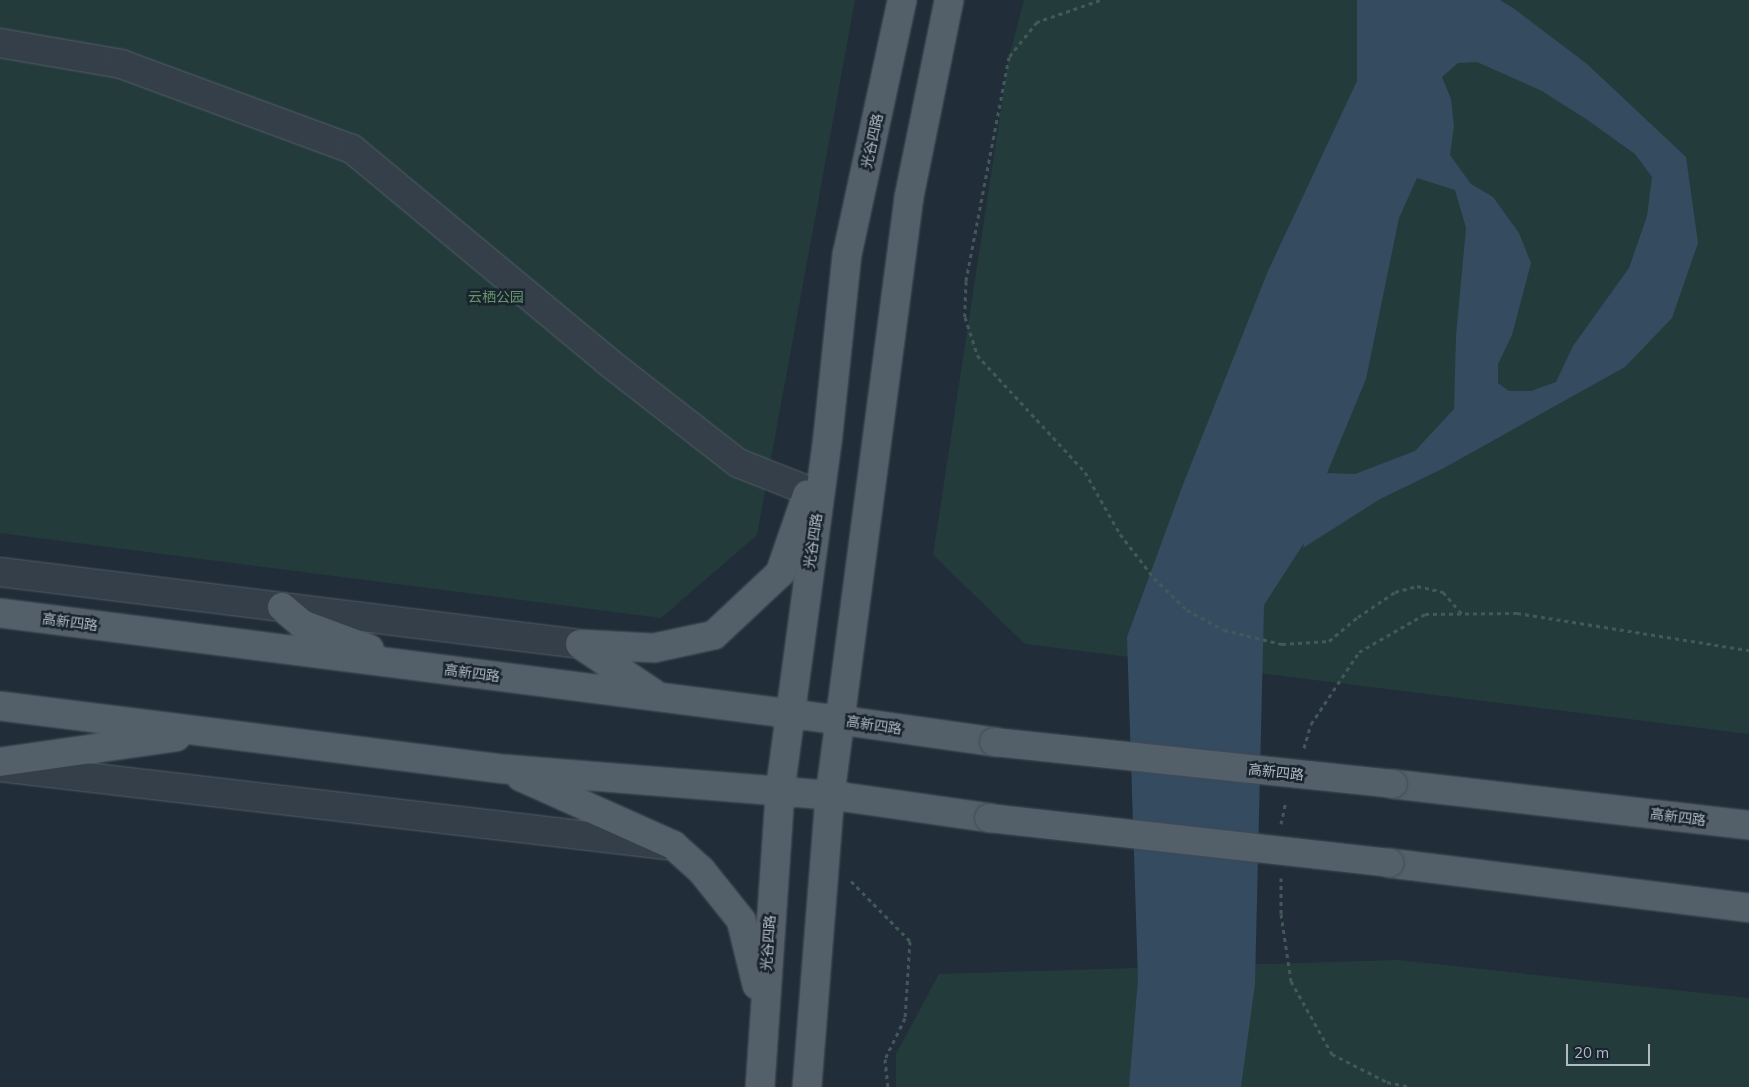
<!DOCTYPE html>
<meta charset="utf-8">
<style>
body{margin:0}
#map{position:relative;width:1749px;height:1087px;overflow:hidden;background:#212e39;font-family:Mulish,"Noto Sans SC",sans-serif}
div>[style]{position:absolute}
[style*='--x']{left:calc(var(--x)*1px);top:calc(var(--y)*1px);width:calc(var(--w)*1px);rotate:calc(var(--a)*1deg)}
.green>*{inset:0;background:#243b3b}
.water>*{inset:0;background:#354b60}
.path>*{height:3px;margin-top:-1.5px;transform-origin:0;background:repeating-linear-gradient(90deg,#435858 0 4px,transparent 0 8px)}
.roads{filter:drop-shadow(0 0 1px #535d67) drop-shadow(0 0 1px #535d67)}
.minor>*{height:28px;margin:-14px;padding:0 14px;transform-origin:14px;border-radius:14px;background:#353f49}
.major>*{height:28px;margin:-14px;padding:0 14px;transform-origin:14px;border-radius:14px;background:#535f69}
.bridges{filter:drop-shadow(0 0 1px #414b55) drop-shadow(0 0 1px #414b55)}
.major-bridge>*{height:28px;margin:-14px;padding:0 14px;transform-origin:14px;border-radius:14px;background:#535f69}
span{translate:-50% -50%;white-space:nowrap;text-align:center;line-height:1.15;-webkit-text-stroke:5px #1a242e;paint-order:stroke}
.street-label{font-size:14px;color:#b0bac5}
.park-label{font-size:14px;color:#67966d}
.scale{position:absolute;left:1566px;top:1044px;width:84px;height:22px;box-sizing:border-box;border:2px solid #b0bac5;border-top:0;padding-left:6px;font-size:15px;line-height:18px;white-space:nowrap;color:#b0bac5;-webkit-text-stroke:4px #1a242e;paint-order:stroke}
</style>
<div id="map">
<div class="green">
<div style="clip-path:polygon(0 0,855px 0,757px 535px,661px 618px,0 533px)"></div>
<div style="clip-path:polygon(1024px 0,1749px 0,1749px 734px,1025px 644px,933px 555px,1009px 57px)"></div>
<div style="clip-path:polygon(1398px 960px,1749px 998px,1749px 1087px,896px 1087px,896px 1054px,939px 974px)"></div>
</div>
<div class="water">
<div style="clip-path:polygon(evenodd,1357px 0,1500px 0,1513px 8px,1587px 64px,1686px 157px,1698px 243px,1672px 318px,1625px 367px,1442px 469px,1380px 499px,1303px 548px,1304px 543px,1264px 605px,1255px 984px,1241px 1087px,1129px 1087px,1138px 979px,1127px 637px,1182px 487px,1268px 271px,1357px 81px,1357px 0,1477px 62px,1542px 91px,1586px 119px,1635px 154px,1652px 177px,1647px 216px,1629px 268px,1573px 346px,1556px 382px,1531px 391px,1509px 391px,1498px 383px,1498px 364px,1512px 335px,1531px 263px,1519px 233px,1493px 197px,1471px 184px,1450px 155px,1454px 126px,1451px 99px,1442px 77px,1458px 63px,1477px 62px,1357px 0,1417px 178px,1455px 190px,1466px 228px,1456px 336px,1454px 409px,1415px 451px,1355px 474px,1327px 473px,1366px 379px,1399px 218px,1417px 178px)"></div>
</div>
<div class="path">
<div style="--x:1100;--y:0;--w:67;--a:160.8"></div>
<div style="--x:1037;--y:22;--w:45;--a:128.7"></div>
<div style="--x:1009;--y:57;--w:228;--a:100.9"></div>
<div style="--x:966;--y:281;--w:36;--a:92"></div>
<div style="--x:965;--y:317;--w:40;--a:72"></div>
<div style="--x:977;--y:355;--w:159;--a:47.3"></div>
<div style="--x:1085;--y:472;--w:71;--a:60.6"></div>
<div style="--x:1120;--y:534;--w:56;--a:52.3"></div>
<div style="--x:1154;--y:578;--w:46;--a:44.1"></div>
<div style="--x:1187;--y:610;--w:42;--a:28.4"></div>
<div style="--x:1224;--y:630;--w:60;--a:13.6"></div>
<div style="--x:1282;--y:644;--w:47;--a:-3.7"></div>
<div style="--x:1329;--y:641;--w:38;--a:-40"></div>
<div style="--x:1358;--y:617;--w:45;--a:-34"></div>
<div style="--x:1395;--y:592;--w:23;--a:-15"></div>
<div style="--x:1417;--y:586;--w:27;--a:13"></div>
<div style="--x:1443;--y:592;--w:29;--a:49"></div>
<div style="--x:1304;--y:748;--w:25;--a:-74"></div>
<div style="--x:1311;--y:724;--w:87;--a:-56.3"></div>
<div style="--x:1359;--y:652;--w:76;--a:-29.9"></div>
<div style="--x:1425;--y:614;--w:92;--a:-0.6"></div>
<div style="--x:1517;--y:613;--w:235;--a:9.1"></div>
<div style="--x:1281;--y:824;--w:24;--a:-78"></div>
<div style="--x:1281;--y:878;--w:36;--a:90"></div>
<div style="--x:1281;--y:914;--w:68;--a:81.5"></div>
<div style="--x:1291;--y:981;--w:84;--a:60.7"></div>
<div style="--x:1332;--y:1054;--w:62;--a:27"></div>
<div style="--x:1387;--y:1082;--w:24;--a:12"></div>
<div style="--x:851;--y:881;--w:84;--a:45.5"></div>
<div style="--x:910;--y:941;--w:77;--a:93.7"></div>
<div style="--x:905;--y:1018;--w:46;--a:116"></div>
<div style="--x:885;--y:1059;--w:28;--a:84"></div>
</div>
<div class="roads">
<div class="minor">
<div style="--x:0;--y:43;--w:123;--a:9.8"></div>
<div style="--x:121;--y:64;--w:246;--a:20.2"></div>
<div style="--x:352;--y:149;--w:332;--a:39.7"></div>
<div style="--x:607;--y:361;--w:166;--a:37.9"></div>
<div style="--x:738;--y:463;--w:76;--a:21.5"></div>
<div style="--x:0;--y:572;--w:584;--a:7.08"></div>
<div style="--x:0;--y:767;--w:671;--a:6.68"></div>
</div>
<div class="major">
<div style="--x:282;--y:607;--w:26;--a:40"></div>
<div style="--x:302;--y:624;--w:72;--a:20.5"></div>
<div style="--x:0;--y:613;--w:847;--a:7.26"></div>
<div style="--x:840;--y:720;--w:156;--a:8.1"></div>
<div style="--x:580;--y:644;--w:74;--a:3.1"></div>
<div style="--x:654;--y:648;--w:61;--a:-12.2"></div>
<div style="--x:714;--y:635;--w:91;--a:-43.2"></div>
<div style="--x:780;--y:573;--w:83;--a:-70.9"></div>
<div style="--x:581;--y:645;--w:87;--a:33.7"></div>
<div style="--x:0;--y:706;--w:508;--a:7.13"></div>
<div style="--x:504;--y:769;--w:327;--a:4.6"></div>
<div style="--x:830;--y:795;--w:161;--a:8.2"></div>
<div style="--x:0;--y:762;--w:178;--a:-8.1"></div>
<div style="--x:521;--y:777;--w:167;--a:24.1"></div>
<div style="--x:673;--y:845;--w:38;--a:42"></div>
<div style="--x:701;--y:870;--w:64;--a:51.3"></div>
<div style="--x:741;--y:920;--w:67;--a:76.2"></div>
<div style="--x:1393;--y:784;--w:358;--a:6.6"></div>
<div style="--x:1389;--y:863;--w:363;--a:7.1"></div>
<div style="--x:760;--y:1087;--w:297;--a:-86.1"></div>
<div style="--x:780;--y:791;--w:359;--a:-82.3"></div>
<div style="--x:828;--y:435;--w:181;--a:-84"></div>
<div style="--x:847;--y:255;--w:261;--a:-77.8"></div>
<div style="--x:807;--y:1087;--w:293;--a:-85.5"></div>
<div style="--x:830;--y:795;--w:76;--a:-82.4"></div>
<div style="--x:840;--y:720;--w:528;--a:-82.48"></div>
<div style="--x:909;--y:197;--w:201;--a:-78.5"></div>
</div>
</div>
<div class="bridges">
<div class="major-bridge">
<div style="--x:994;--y:742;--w:401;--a:6"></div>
<div style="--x:989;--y:818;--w:403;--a:6.4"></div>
</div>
</div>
<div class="street-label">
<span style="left:872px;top:141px;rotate:-78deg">光谷四路</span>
<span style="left:813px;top:541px;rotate:-82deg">光谷四路</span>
<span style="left:70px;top:622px;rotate:7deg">高新四路</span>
<span style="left:472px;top:673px;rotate:7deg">高新四路</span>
<span style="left:874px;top:725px;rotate:8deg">高新四路</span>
<span style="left:1276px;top:772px;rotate:6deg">高新四路</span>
<span style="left:1678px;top:817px;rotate:7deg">高新四路</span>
<span style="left:768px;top:943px;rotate:-86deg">光谷四路</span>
</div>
<div class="park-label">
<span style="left:496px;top:297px">云栖公园</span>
</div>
<div class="scale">20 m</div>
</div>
